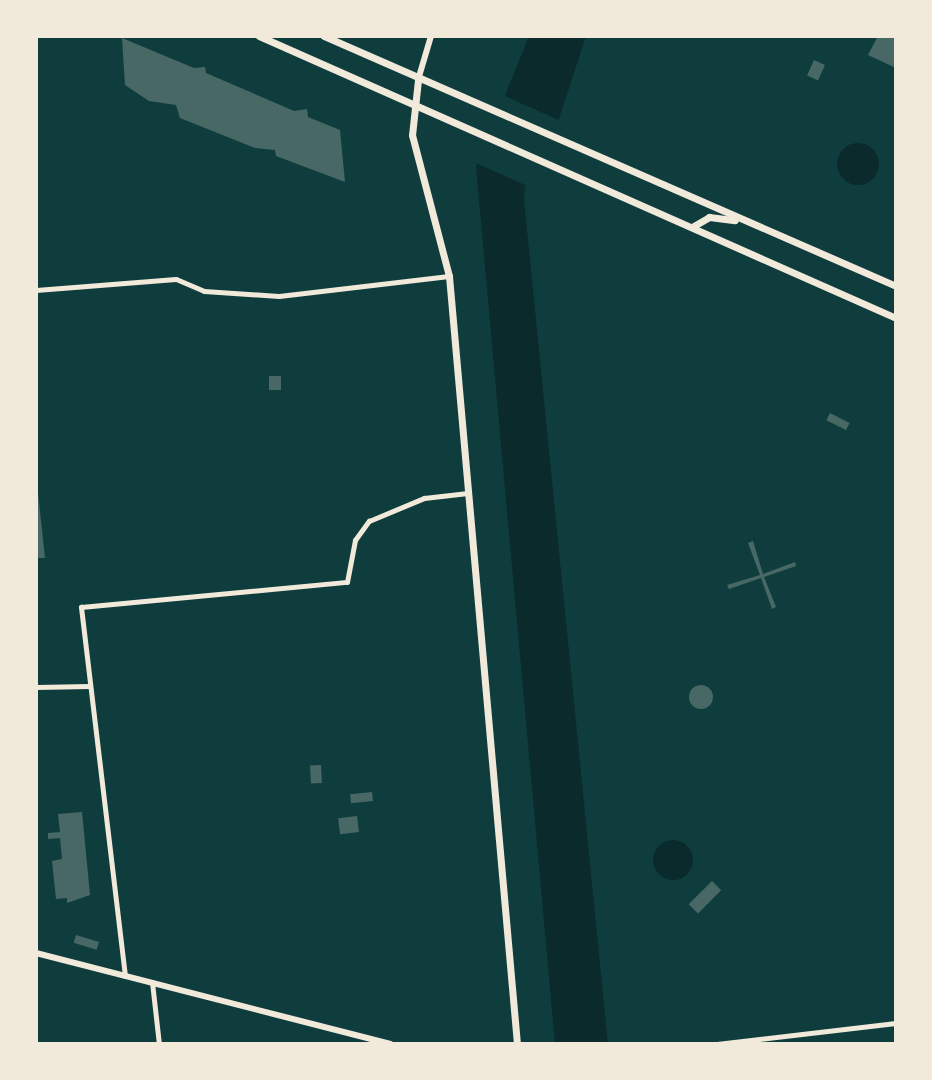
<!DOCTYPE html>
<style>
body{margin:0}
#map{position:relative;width:932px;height:1080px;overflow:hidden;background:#0f3d3e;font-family:Mulish,sans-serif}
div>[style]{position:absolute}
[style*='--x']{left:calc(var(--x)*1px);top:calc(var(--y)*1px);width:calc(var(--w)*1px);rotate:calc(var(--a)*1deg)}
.water>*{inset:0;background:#0a2a2b}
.round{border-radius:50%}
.pier>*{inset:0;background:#0f3d3e;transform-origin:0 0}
.building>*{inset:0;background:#486865;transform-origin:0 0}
.minor>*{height:5px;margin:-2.5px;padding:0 2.5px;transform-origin:2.5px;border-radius:2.5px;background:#f1e9da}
.tertiary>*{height:6px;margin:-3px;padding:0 3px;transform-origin:3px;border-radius:3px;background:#f1e9da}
.secondary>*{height:7px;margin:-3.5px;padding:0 3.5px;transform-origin:3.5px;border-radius:3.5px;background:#f1e9da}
span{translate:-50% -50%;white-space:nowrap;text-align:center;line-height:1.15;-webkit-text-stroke:6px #f1e9da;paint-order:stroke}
.frame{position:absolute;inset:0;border:38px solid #f1e9da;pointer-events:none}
</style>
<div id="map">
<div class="water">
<div style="clip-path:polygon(529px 36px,586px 36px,556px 128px,525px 188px,524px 199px,608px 1044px,555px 1044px,476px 167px)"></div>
<div class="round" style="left:837px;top:143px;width:42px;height:42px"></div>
<div class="round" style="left:653px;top:840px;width:40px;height:40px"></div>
</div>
<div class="pier">
<div style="left:498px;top:93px;width:70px;height:73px;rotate:24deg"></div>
</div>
<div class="building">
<div style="clip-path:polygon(878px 36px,896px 36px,896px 68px,868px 55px)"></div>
<div style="clip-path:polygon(122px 38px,194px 68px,205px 67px,206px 73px,294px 111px,307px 109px,308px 117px,340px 130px,345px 182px,276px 156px,275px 150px,255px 148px,180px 118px,176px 105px,149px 101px,125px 85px)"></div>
<div style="left:814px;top:60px;width:12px;height:17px;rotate:24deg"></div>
<div style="left:269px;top:376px;width:12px;height:14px"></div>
<div style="left:830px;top:413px;width:22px;height:8px;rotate:27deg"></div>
<div style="clip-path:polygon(36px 474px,45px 558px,36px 558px)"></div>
<div style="clip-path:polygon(753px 541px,763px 574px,795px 562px,796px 566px,764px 577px,776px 607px,772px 609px,761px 578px,729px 589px,727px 585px,760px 575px,748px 543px)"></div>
<div class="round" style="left:689px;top:685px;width:24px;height:24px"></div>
<div style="left:321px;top:765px;width:18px;height:11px;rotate:87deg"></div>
<div style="left:372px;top:792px;width:9px;height:22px;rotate:84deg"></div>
<div style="clip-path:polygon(82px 812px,90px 895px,67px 903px,67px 898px,56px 899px,52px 861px,62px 859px,60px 838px,48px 839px,48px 833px,60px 832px,58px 814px)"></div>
<div style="left:357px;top:816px;width:16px;height:19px;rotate:83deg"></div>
<div style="left:712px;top:881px;width:13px;height:33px;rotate:45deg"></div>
<div style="left:76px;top:935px;width:24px;height:8px;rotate:17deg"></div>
</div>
<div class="minor">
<div style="--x:36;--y:290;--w:140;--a:-4.5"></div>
<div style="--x:176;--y:279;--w:30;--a:23"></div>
<div style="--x:204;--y:291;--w:75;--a:3.8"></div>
<div style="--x:279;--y:296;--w:171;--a:-6.7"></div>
<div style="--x:36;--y:687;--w:53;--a:-1.1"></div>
<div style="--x:125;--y:976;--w:372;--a:-96.8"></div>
<div style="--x:81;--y:607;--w:267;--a:-5.4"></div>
<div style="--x:347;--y:582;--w:43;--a:-79.2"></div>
<div style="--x:355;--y:540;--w:24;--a:-54"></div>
<div style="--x:369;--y:521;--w:60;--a:-22.7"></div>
<div style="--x:424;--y:498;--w:44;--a:-6.5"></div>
<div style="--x:152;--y:982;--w:62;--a:83.6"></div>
<div style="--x:717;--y:1044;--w:180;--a:-6.7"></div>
</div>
<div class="tertiary">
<div style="--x:418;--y:80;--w:46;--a:-73.5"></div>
<div style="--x:36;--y:953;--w:366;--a:14.4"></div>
</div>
<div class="secondary">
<div style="--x:259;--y:36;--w:697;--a:23.88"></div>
<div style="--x:324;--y:36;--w:624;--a:23.61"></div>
<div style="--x:418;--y:80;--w:55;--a:96.2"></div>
<div style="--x:412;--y:135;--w:146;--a:75.3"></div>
<div style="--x:449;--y:276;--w:771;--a:84.94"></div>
<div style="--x:692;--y:227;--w:20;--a:-30"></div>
<div style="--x:709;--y:217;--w:26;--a:7"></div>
</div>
<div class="frame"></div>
</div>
